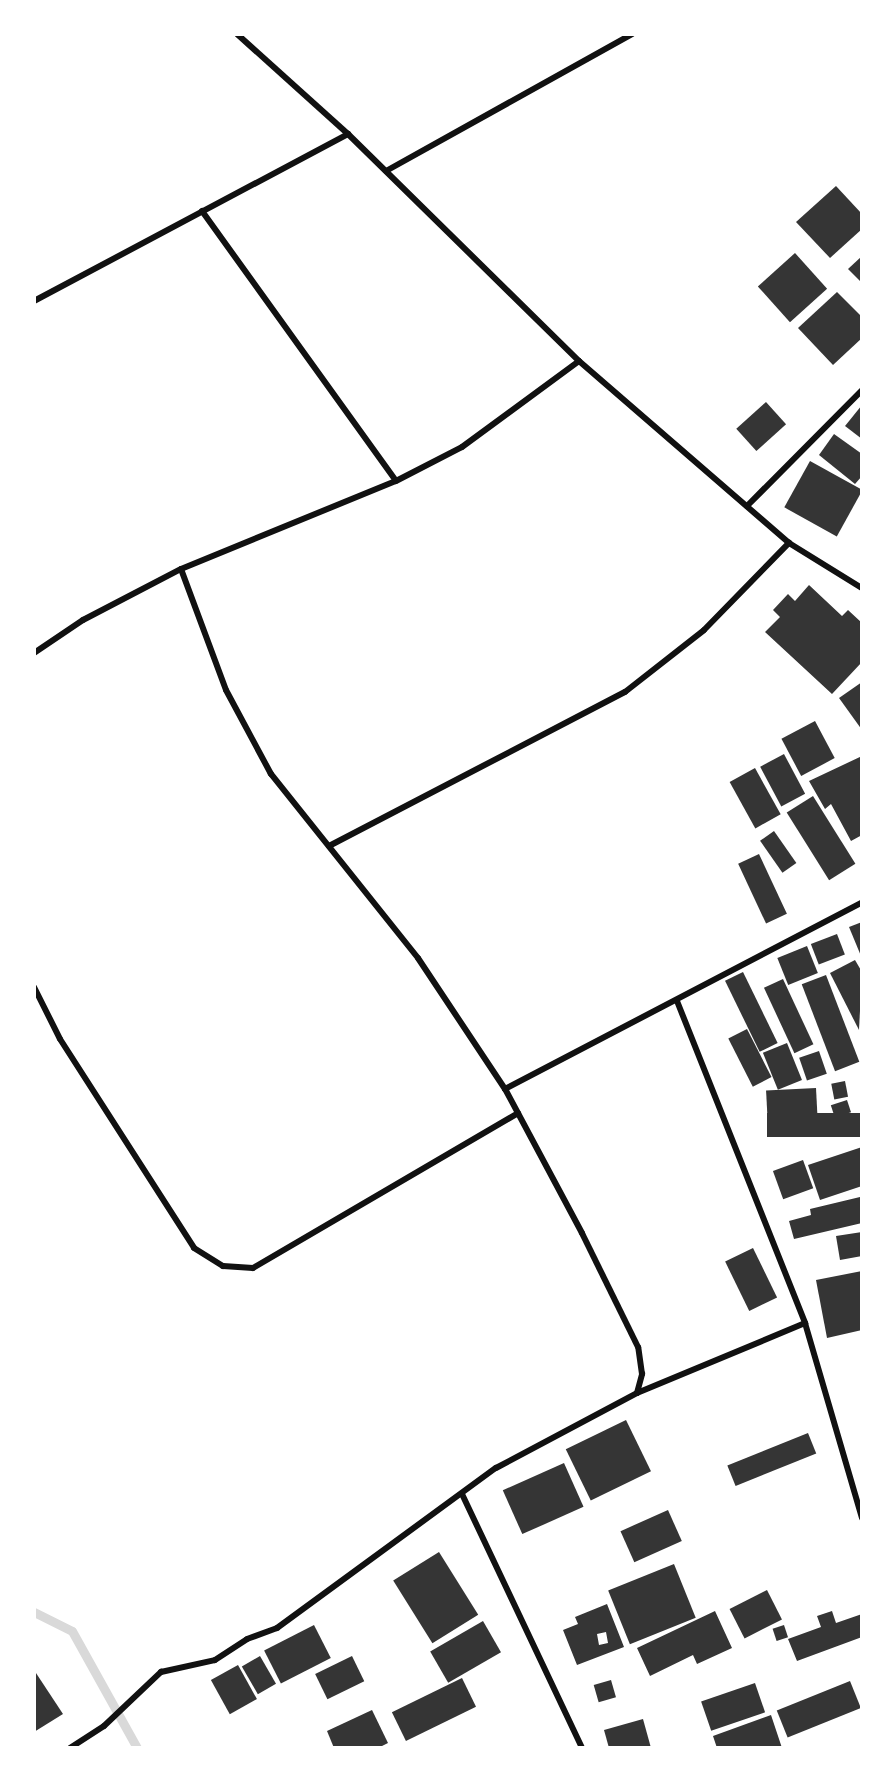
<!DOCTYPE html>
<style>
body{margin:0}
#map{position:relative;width:896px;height:1782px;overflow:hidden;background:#fff;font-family:"Varela Round",sans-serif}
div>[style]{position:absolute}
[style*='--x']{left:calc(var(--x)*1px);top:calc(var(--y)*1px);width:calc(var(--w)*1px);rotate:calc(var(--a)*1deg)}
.stream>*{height:9px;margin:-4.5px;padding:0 4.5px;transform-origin:4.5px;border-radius:4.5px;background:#d9d9d9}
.building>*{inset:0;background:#353535;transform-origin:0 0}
.minor>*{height:6px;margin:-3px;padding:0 3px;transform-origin:3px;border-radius:3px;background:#111}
span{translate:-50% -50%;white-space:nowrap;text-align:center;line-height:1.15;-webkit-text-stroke:6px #fff;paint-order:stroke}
.frame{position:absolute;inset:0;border:36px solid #fff;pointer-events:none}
</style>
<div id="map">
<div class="stream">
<div style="--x:34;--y:1612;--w:42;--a:26.6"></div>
<div style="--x:72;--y:1631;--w:134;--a:60.9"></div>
</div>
<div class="building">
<div style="clip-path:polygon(836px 186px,862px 214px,862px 229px,830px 258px,796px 222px)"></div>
<div style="left:795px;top:253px;width:48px;height:50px;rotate:48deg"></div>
<div style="clip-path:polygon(862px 256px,862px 283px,848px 269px)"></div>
<div style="clip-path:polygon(837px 292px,862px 317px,862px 338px,833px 365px,798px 328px)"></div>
<div style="left:766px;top:402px;width:30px;height:40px;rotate:48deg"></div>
<div style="clip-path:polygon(862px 405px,862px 439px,845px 426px)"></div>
<div style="clip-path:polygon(834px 434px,862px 454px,862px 476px,855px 484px,819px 455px)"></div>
<div style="left:810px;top:461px;width:60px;height:53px;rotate:29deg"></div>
<div style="clip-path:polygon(809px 585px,842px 616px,848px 610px,862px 623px,862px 662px,832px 694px,765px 632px,780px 617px,773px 610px,788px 594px,795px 601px)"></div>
<div style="clip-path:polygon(862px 682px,862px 730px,839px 698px)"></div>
<div style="left:815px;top:721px;width:42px;height:38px;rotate:62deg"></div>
<div style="left:784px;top:754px;width:45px;height:27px;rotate:62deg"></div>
<div style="clip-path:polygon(862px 756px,862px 835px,851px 841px,831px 804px,825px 809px,809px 781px)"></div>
<div style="left:755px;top:768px;width:53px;height:29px;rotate:61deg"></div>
<div style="left:813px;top:796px;width:80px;height:31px;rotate:58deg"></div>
<div style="left:774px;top:831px;width:39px;height:17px;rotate:55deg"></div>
<div style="left:759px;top:854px;width:66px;height:23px;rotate:65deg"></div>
<div style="clip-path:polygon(862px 922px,862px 956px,861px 956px,849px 927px)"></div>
<div style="left:837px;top:934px;width:22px;height:28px;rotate:69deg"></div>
<div style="left:807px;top:946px;width:29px;height:32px;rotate:68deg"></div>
<div style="clip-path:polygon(855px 960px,862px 972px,859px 1030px,830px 973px)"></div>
<div style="left:743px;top:972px;width:79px;height:20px;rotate:64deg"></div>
<div style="left:826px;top:975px;width:93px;height:26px;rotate:69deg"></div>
<div style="left:783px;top:979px;width:72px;height:21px;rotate:65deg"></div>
<div style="left:747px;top:1029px;width:54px;height:21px;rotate:63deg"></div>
<div style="left:787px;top:1043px;width:40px;height:26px;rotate:68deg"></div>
<div style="left:819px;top:1051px;width:24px;height:21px;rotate:71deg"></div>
<div style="left:845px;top:1081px;width:16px;height:14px;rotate:79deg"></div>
<div style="left:816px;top:1088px;width:37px;height:50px;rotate:87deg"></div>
<div style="left:847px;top:1100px;width:13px;height:17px;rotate:72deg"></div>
<div style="left:862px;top:1113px;width:24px;height:95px;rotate:90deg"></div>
<div style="clip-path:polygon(862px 1147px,862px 1186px,820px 1200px,808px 1165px)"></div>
<div style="left:803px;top:1160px;width:30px;height:32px;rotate:70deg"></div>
<div style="clip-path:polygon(860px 1197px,862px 1223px,794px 1239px,789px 1221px,811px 1215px,810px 1209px)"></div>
<div style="clip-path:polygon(862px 1232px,862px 1256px,840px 1260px,836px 1236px)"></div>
<div style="left:753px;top:1248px;width:55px;height:31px;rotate:64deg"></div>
<div style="clip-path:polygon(862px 1271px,862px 1330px,827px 1338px,816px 1280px)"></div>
<div style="left:626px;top:1420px;width:57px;height:67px;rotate:64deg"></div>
<div style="left:808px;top:1433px;width:22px;height:87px;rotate:68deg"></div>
<div style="left:564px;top:1463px;width:48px;height:67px;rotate:66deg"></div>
<div style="left:668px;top:1510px;width:34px;height:52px;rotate:66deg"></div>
<div style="left:439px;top:1552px;width:74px;height:54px;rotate:58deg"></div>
<div style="left:674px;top:1564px;width:58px;height:71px;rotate:68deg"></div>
<div style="left:767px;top:1590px;width:33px;height:42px;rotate:63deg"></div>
<div style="clip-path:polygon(evenodd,607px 1604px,624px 1647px,577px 1665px,563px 1630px,578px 1624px,575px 1617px,607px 1604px,606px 1632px,608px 1643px,599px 1645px,597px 1634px,606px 1632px)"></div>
<div style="clip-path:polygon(715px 1611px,732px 1648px,697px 1664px,693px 1655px,650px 1676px,637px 1648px)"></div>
<div style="clip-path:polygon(832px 1611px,836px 1623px,862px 1614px,862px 1637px,797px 1661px,788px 1639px,821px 1627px,817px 1616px)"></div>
<div style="left:483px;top:1621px;width:36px;height:61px;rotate:60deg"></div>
<div style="left:314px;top:1625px;width:37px;height:56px;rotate:63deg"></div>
<div style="left:784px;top:1625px;width:13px;height:12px;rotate:72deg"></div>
<div style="left:260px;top:1656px;width:32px;height:21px;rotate:60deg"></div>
<div style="left:352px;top:1656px;width:28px;height:41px;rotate:64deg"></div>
<div style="left:238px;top:1665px;width:39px;height:31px;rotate:61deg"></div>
<div style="clip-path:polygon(34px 1670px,63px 1714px,34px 1732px)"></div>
<div style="left:462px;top:1678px;width:32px;height:78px;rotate:64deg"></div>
<div style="left:611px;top:1680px;width:18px;height:18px;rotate:74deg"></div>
<div style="left:850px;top:1681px;width:29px;height:79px;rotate:68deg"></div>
<div style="left:755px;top:1683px;width:31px;height:57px;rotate:71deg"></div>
<div style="clip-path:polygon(372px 1710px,388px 1743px,378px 1748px,334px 1748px,327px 1731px)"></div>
<div style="clip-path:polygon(771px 1715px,782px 1748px,717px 1748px,713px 1736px)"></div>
<div style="clip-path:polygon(643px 1719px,651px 1748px,609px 1748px,604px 1730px)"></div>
</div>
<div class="minor">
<div style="--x:237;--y:34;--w:149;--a:42"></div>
<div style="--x:348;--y:134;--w:324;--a:44.5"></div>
<div style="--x:579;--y:361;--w:278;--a:40.9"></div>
<div style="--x:789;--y:543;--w:86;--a:31.7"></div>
<div style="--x:386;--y:171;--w:282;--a:-29.1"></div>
<div style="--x:202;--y:211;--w:332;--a:54.3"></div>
<div style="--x:34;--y:301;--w:356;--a:-28"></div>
<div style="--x:747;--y:506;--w:163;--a:-45.2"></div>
<div style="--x:34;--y:653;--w:59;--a:-34"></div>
<div style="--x:83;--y:620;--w:110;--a:-27.5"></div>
<div style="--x:181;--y:569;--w:232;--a:-22.3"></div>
<div style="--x:396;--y:481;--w:74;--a:-27.3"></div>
<div style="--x:462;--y:447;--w:145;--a:-36.3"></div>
<div style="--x:329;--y:846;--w:334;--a:-27.5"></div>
<div style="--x:625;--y:692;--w:100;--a:-38.1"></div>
<div style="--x:704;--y:630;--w:122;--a:-45.7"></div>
<div style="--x:34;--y:987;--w:58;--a:63.4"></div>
<div style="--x:60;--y:1039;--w:248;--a:57.3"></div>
<div style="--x:194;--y:1248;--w:34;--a:32"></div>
<div style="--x:223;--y:1266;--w:30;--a:4"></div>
<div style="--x:253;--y:1268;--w:307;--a:-30.3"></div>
<div style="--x:677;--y:1001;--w:347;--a:68.3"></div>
<div style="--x:805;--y:1323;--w:203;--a:73.7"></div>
<div style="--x:505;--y:1089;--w:403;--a:-27.6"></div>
<div style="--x:637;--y:1393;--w:182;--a:-22.6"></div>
<div style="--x:462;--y:1494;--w:281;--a:64.7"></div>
<div style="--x:70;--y:1748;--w:40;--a:-32.9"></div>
<div style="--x:104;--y:1726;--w:79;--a:-43.5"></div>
<div style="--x:161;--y:1672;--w:55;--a:-12.5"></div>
<div style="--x:215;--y:1660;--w:38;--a:-33"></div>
<div style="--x:247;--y:1639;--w:32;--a:-20"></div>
<div style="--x:277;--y:1628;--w:271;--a:-36.2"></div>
<div style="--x:496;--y:1468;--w:160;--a:-28"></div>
<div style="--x:637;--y:1393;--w:20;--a:-75"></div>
<div style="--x:642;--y:1374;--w:27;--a:-98"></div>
<div style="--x:638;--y:1347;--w:127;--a:-116.2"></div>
<div style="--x:582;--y:1233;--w:163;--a:-118.1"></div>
<div style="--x:505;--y:1089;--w:157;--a:-123.6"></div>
<div style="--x:418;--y:958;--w:236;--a:-128.6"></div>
<div style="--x:271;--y:774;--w:95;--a:-118.2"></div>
<div style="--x:226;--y:690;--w:129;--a:-110.4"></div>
</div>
<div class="frame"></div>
</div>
